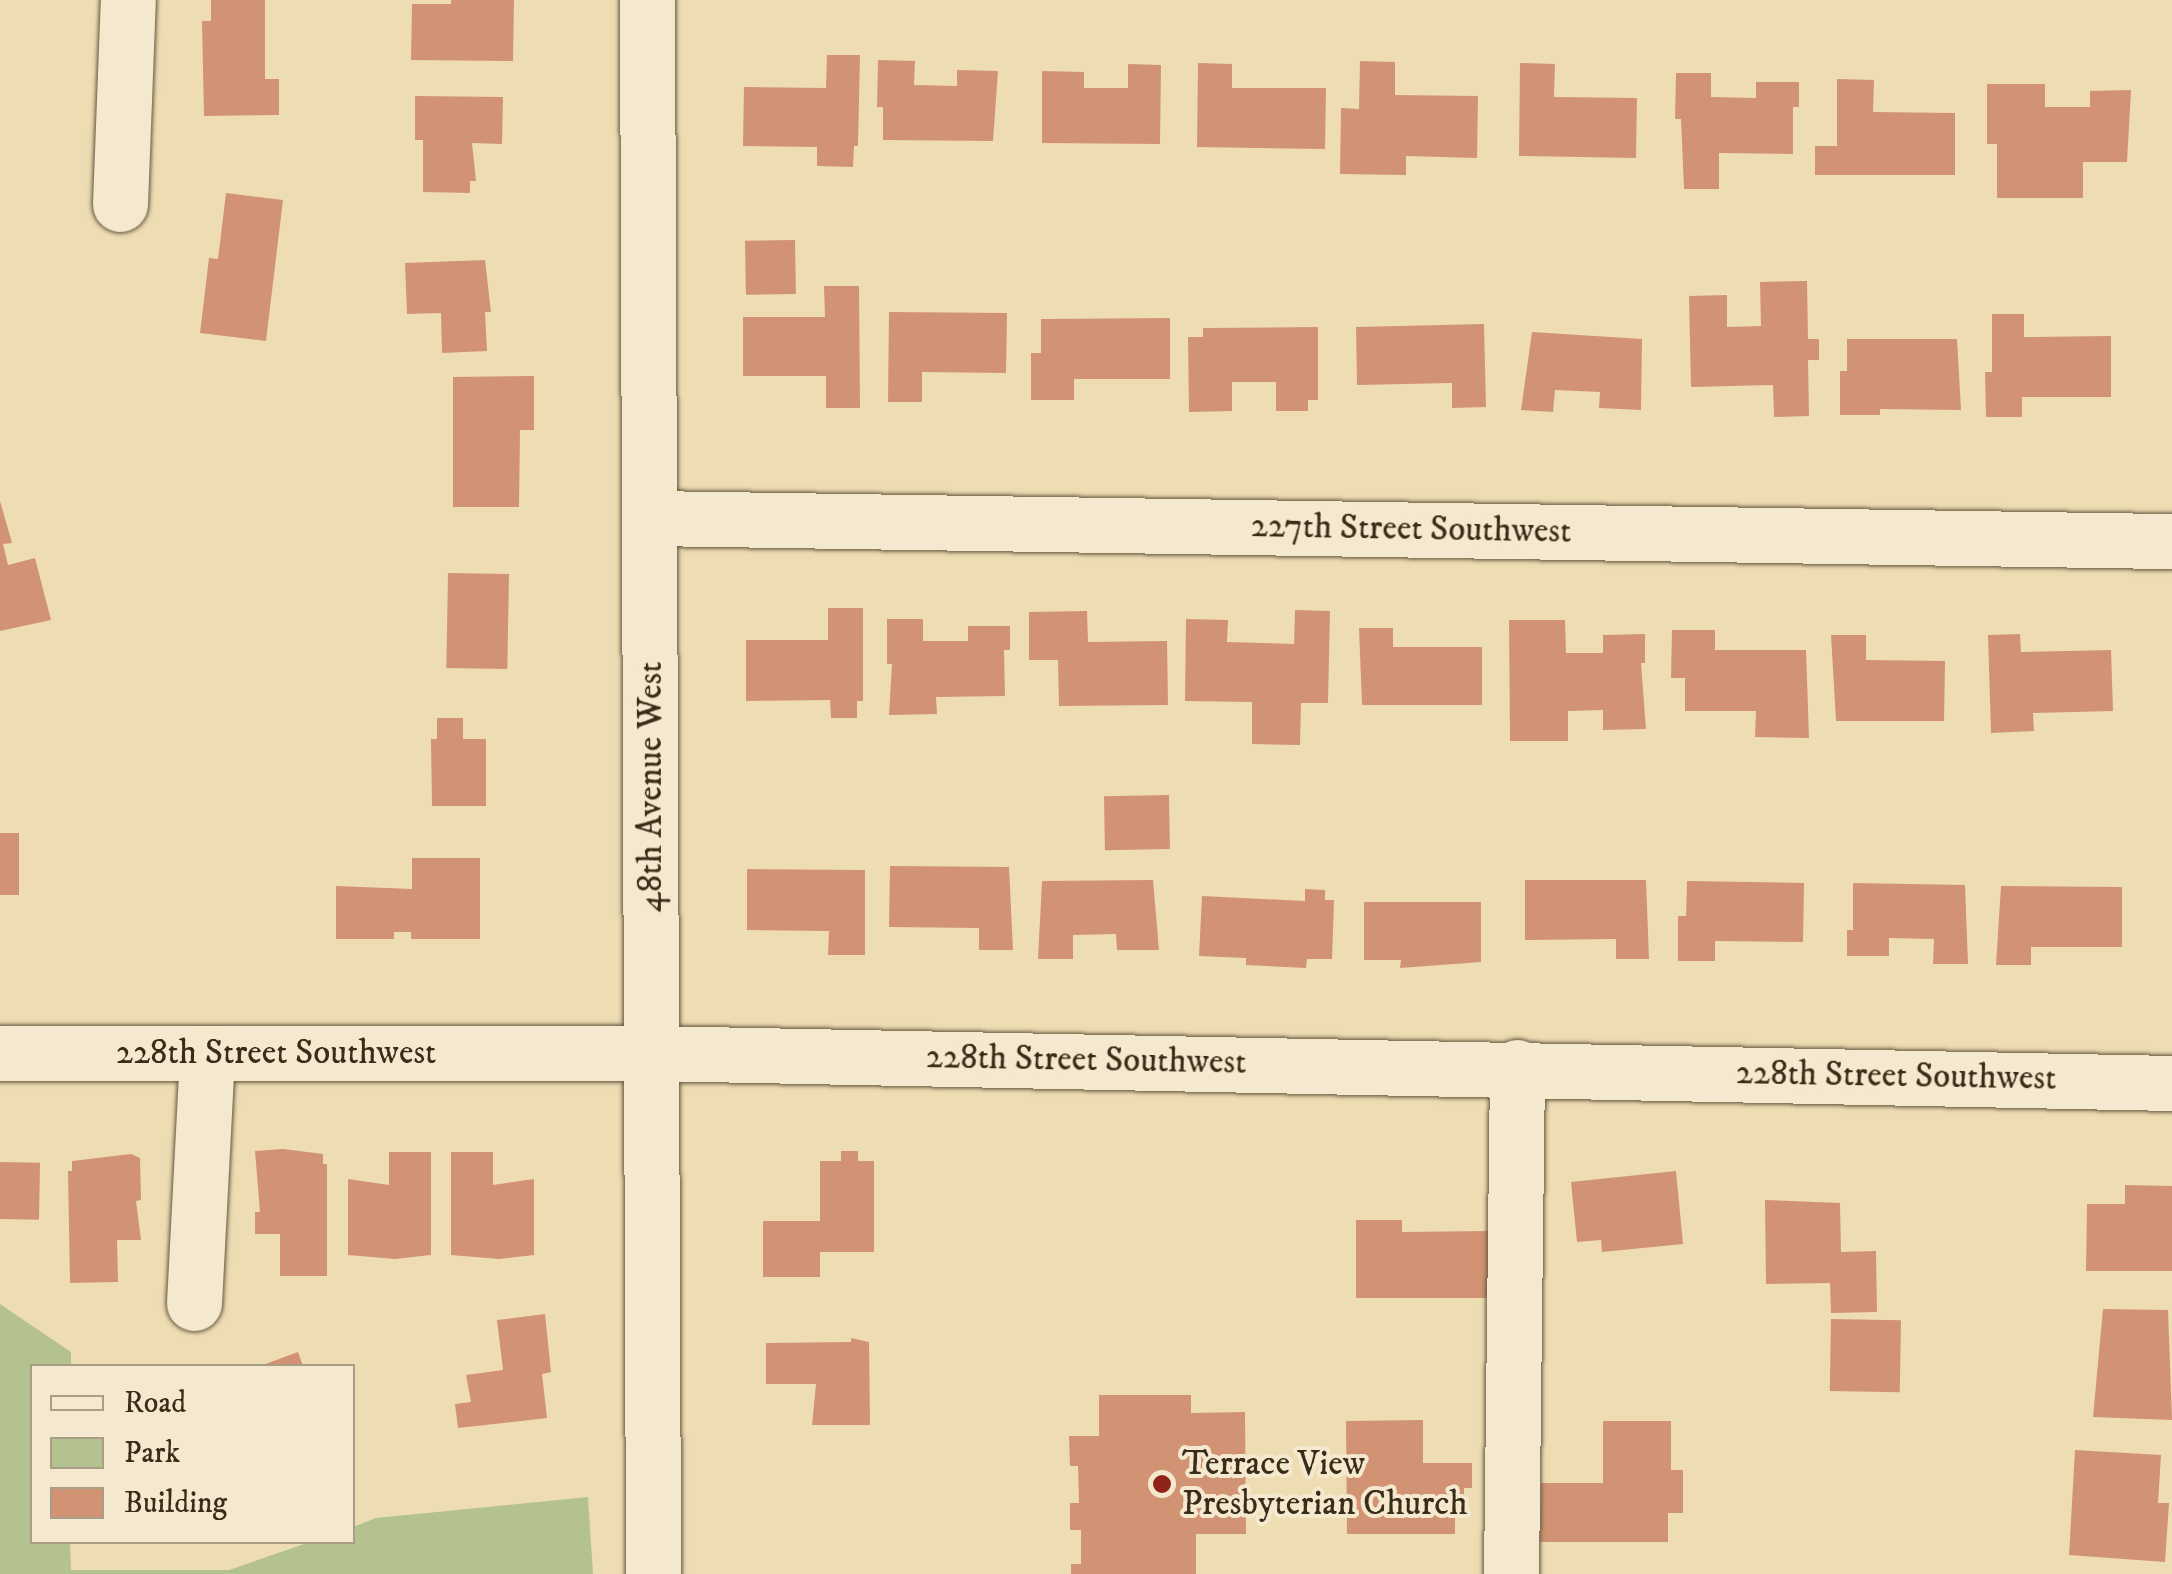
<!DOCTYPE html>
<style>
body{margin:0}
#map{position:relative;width:2172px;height:1574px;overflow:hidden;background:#eeddb3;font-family:"IM FELL DW Pica",serif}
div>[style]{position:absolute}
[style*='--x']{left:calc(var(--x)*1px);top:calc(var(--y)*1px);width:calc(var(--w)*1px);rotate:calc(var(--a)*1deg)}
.green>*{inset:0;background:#b4c290}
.building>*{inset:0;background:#d19373;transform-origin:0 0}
.roads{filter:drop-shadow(0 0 2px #675840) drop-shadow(0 0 2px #675840)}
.minor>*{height:55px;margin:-27.5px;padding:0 27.5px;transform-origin:27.5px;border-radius:27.5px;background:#f4e9ce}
.secondary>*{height:55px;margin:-27.5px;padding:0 27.5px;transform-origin:27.5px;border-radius:27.5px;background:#f4e9ce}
.dots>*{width:28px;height:28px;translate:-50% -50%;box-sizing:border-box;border:5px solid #f4e9ce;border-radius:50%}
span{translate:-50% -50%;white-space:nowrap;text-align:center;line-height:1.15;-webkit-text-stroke:8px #f4e9ce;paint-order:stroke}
.street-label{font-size:35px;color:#3a2c1a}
.poi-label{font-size:35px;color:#3a2c1a}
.left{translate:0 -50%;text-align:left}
.legend{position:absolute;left:30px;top:1364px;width:325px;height:180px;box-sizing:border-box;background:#f4e9ce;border:2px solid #aa9d86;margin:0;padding:12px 18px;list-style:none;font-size:30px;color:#3a2c1a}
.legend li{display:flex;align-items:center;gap:20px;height:50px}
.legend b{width:50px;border:2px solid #aa9d86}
</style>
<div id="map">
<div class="green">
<div style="clip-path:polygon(0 1304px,71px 1352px,71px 1366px,32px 1366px,32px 1542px,70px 1542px,71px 1570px,229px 1570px,310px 1542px,352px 1542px,353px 1527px,376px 1518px,588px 1497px,593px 1574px,0 1574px)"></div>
</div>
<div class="building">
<div style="clip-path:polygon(211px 0,265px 0,265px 79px,279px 79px,279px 115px,204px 116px,202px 21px,211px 21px)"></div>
<div style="clip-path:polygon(451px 0,514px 0,513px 61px,411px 60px,412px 4px,451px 4px)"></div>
<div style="clip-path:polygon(827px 55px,860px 55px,858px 146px,854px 146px,853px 167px,817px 166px,817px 147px,743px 146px,744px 87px,826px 88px)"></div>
<div style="clip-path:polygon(878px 60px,915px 61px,914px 85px,957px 86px,957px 70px,998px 71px,993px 141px,883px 140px,883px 107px,877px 107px)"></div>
<div style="clip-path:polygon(1360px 61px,1395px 62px,1395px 95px,1478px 96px,1477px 158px,1406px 156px,1406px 175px,1340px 174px,1341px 108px,1359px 109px)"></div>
<div style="clip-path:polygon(1198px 63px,1232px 64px,1232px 88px,1326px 88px,1325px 149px,1197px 147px)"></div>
<div style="clip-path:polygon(1520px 63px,1555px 64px,1554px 97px,1637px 98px,1636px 158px,1519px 156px)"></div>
<div style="clip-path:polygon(1128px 64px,1161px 65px,1160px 144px,1042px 143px,1042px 71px,1084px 72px,1084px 88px,1128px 88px)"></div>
<div style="clip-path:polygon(1676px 73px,1711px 73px,1711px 97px,1756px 98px,1756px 82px,1799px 82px,1799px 107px,1793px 107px,1793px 154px,1719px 153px,1719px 189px,1684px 189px,1681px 119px,1675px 119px)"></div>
<div style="clip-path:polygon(1837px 79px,1874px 80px,1873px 112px,1955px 113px,1955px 175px,1815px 175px,1815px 146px,1837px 146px)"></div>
<div style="clip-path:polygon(1987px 84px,2045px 84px,2045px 107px,2090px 107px,2090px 91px,2131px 90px,2127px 162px,2083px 162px,2083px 198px,1997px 198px,1997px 144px,1987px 144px)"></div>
<div style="clip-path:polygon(415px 96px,503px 97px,502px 144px,472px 143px,476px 181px,470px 181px,470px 193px,423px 192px,423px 140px,415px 140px)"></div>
<div style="clip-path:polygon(226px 193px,283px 200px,266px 341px,200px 333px,209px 258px,218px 259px)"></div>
<div style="left:795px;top:240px;width:54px;height:50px;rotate:89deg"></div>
<div style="clip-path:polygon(485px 260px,491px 312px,485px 312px,487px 351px,442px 353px,441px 313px,407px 314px,405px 263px)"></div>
<div style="clip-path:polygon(1807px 281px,1808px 339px,1819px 339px,1819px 360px,1808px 360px,1809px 416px,1774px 417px,1773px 385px,1691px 387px,1689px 296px,1727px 295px,1727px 327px,1761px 326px,1760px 282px)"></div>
<div style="clip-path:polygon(824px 286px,859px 286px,860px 408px,826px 408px,826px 376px,743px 376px,743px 317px,825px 317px)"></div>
<div style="clip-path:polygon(889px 312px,1007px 313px,1006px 373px,922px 372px,922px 402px,888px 402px)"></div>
<div style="clip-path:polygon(1992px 314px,2024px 314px,2024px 337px,2111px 336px,2111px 397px,2022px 397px,2022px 417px,1986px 417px,1985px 372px,1992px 372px)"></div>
<div style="clip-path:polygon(1170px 318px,1170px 379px,1074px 379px,1074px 400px,1031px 400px,1031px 353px,1041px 353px,1041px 319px)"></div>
<div style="clip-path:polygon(1484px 324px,1486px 407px,1452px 408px,1452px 383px,1357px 385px,1356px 327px)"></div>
<div style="clip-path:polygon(1318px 327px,1318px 400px,1308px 400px,1308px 411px,1276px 411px,1276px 382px,1232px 382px,1232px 411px,1189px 412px,1188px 337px,1203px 337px,1203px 328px)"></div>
<div style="clip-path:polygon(1532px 332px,1642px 339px,1641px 410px,1599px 408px,1600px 392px,1555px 390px,1553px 412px,1521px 410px)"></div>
<div style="clip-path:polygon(1847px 339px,1957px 339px,1961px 410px,1880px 409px,1880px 415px,1840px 415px,1840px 371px,1847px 371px)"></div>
<div style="clip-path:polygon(534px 376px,534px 430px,520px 430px,519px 507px,453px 507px,453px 377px)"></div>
<div style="clip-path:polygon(0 501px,12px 543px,3px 544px,8px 565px,35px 558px,51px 620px,0 631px)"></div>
<div style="left:448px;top:573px;width:61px;height:95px;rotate:1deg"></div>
<div style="clip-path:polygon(828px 608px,863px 608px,863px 701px,857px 701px,857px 718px,831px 718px,830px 700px,746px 701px,746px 640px,828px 640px)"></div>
<div style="clip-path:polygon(1295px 610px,1330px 611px,1328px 703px,1301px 703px,1300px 745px,1252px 744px,1252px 702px,1185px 701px,1186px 619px,1228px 620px,1227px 642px,1294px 644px)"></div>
<div style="clip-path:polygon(1087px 611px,1088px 642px,1167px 641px,1168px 705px,1059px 706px,1058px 660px,1029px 660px,1029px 612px)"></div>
<div style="clip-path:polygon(887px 619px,923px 619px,923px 641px,968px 641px,968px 626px,1010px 626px,1010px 650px,1004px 650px,1005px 696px,936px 697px,937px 714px,889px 715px,892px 664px,887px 664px)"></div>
<div style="clip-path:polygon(1509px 620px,1565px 620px,1566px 653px,1603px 653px,1603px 635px,1645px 634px,1645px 663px,1641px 663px,1646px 729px,1603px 730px,1603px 710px,1568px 711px,1568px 741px,1510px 741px)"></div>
<div style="clip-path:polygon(1359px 628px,1393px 628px,1393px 647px,1482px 647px,1482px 705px,1362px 705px)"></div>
<div style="clip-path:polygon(1672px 630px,1715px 630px,1715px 650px,1806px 650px,1809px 738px,1755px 737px,1756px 711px,1685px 711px,1685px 678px,1671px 678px)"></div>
<div style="clip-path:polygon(2020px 634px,2021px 652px,2111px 650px,2113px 711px,2033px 713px,2034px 731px,1991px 733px,1988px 635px)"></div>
<div style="clip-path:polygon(1831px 635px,1866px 635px,1866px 660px,1945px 661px,1944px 721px,1836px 721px)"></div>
<div style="clip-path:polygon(437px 718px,463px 718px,463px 739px,486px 739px,486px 806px,432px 806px,431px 739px,437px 739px)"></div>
<div style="left:1169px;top:795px;width:54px;height:65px;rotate:89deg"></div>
<div style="left:0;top:833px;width:19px;height:62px"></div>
<div style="clip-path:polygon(412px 858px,480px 858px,480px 939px,411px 939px,411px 932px,394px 932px,394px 939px,336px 939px,336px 886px,412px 889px)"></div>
<div style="clip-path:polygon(890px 866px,1009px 867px,1013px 950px,979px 950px,979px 928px,889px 927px)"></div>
<div style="clip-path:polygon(747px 869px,865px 870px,865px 955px,828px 955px,829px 931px,747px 930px)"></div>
<div style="clip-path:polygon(1153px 880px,1159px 950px,1117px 950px,1116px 934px,1073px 935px,1073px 959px,1038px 959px,1042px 881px)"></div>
<div style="clip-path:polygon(1525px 880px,1646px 880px,1649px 959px,1616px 959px,1616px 939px,1525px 940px)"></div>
<div style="clip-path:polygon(1687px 881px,1804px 883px,1803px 942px,1715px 941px,1715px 961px,1678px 961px,1678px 916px,1686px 916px)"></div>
<div style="clip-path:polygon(1853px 883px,1965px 885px,1968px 964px,1933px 964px,1934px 939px,1889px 938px,1889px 956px,1847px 956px,1847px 930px,1853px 930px)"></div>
<div style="clip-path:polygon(2001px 886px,2122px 887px,2122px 947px,2031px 947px,2031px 965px,1996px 965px)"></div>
<div style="clip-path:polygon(1305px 889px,1325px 890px,1325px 900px,1334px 900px,1332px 959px,1307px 959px,1306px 968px,1246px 965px,1246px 958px,1199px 956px,1202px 896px,1305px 901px)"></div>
<div style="clip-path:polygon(1364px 902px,1481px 902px,1481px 962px,1400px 968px,1401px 960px,1364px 960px)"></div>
<div style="clip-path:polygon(283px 1149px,323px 1154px,323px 1164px,327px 1164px,327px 1276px,280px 1276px,280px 1234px,255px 1234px,255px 1212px,260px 1212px,255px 1151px)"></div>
<div style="clip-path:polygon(841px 1151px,858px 1151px,858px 1161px,874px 1161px,874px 1252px,820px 1252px,820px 1277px,763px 1277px,763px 1221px,820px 1221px,820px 1161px,841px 1161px)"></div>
<div style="clip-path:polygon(389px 1152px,431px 1152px,431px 1255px,395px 1259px,348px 1255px,348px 1179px,389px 1185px)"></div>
<div style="clip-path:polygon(451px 1152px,493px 1152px,493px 1185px,534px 1179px,534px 1255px,499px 1259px,451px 1255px)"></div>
<div style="clip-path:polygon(131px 1154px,140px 1158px,141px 1200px,136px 1201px,141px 1240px,117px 1240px,118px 1282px,70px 1283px,68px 1171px,72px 1171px,72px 1161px)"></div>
<div style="left:0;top:1162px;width:40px;height:57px;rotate:1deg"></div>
<div style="clip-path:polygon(1676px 1171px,1683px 1244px,1602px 1252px,1601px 1240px,1577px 1242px,1571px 1182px)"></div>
<div style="clip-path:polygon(2125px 1185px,2172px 1186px,2172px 1271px,2086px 1271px,2087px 1204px,2125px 1204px)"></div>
<div style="clip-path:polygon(1765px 1200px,1840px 1203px,1841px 1252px,1876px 1251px,1877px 1312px,1831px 1313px,1830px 1283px,1766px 1284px)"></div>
<div style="clip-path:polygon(1356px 1220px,1402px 1220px,1402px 1232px,1488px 1231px,1488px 1298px,1356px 1298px)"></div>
<div style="clip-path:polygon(2103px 1309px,2168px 1310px,2172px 1420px,2093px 1417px)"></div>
<div style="clip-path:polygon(545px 1314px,551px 1372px,542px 1374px,547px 1418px,458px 1428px,455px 1404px,471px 1402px,466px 1375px,503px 1370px,497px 1320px)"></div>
<div style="left:1831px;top:1319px;width:70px;height:72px;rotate:1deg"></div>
<div style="clip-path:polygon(851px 1338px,869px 1342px,870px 1425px,812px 1425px,816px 1384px,766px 1384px,766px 1343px,851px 1342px)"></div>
<div style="clip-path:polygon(298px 1352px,303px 1366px,260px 1366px)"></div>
<div style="clip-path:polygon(1099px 1395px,1191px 1395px,1191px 1413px,1245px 1412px,1246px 1534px,1196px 1534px,1196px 1574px,1071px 1574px,1071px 1564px,1081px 1564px,1081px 1530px,1070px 1530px,1070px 1503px,1079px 1503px,1078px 1466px,1070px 1466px,1069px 1436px,1099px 1436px)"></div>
<div style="clip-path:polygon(1423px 1420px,1423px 1463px,1472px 1463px,1472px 1488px,1464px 1488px,1464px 1518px,1455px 1518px,1455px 1534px,1347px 1534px,1346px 1421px)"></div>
<div style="clip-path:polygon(1603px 1421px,1671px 1421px,1671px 1470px,1683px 1470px,1683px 1513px,1668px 1513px,1668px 1542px,1540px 1542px,1541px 1483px,1603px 1483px)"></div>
<div style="clip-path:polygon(2075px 1450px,2161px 1455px,2158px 1503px,2169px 1503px,2165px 1562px,2069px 1555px)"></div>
</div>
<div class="roads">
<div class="minor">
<div style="--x:120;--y:204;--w:204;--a:-87.8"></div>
<div style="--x:650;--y:518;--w:1522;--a:0.87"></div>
<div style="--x:0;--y:1053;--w:652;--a:0"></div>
<div style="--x:194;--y:1303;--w:250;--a:-87"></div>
<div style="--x:1511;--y:1574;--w:507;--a:-89.32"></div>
</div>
<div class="secondary">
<div style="--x:647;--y:0;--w:1574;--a:89.78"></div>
<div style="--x:652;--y:1053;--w:1520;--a:1.13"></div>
</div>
</div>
<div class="dots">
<div style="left:1162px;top:1484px;background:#8f2418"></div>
</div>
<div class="street-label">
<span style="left:1411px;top:529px;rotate:1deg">227th Street Southwest</span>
<span style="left:651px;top:787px;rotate:-90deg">48th Avenue West</span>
<span style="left:276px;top:1053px">228th Street Southwest</span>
<span style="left:1086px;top:1060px;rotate:1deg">228th Street Southwest</span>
<span style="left:1896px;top:1076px;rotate:1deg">228th Street Southwest</span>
</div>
<div class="poi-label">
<span class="left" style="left:1182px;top:1484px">Terrace View<br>Presbyterian Church</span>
</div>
<ul class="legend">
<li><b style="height:12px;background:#f4e9ce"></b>Road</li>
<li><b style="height:28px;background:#b4c290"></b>Park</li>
<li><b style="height:28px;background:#d19373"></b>Building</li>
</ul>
</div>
